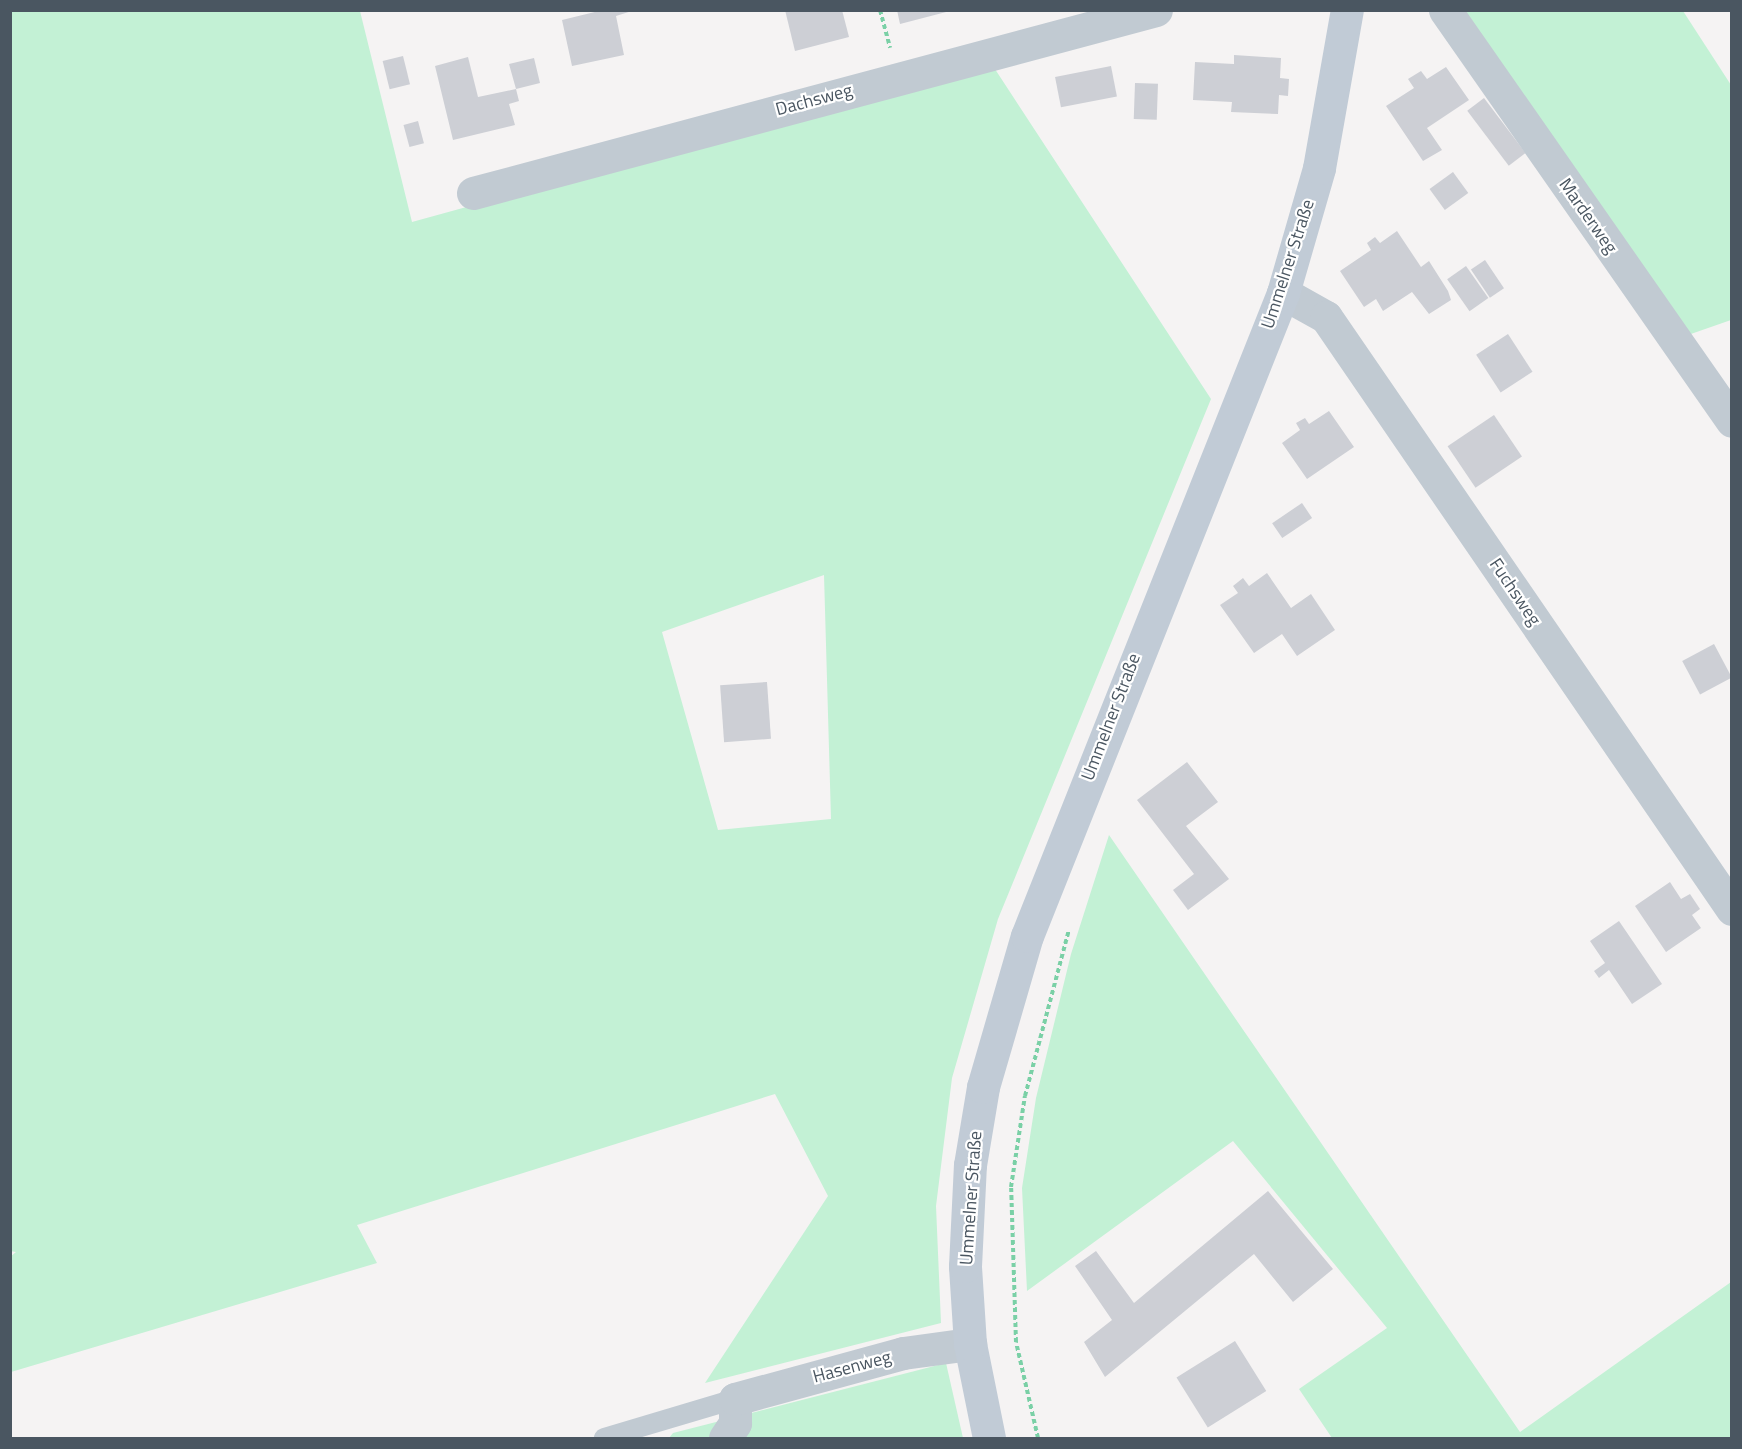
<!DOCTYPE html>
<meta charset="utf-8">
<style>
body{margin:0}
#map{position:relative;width:1742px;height:1449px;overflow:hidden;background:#f5f3f3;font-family:"Titillium Web",sans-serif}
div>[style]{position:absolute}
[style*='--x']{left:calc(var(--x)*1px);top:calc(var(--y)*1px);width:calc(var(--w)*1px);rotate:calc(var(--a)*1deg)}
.green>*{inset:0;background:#c3f1d5}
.building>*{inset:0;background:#cdcfd5;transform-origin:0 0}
.path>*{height:4px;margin-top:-2px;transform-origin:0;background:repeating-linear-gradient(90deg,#7ad0a6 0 4.5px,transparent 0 7.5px)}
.lane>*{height:20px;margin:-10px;padding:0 10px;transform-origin:10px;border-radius:10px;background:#c1cad2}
.street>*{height:33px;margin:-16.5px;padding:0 16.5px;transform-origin:16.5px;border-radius:16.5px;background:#c1cad2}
.secondary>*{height:33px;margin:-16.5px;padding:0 16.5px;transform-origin:16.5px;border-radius:16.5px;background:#c1cbd6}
span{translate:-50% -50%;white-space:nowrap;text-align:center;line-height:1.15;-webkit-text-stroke:4.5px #fff;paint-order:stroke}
.street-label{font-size:18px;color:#4a5661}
.frame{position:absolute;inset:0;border:12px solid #4a5661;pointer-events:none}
</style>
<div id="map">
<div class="green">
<div style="clip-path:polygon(evenodd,11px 11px,360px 11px,412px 222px,991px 63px,1211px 399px,998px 919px,952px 1078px,936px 1206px,941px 1323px,705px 1383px,828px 1196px,775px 1094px,357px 1225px,377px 1263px,11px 1372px,10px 1257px,16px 1252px,10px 1251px,11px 11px,824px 575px,831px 819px,718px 830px,662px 632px,824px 575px)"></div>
<div style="clip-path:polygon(1460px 11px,1683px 11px,1731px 85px,1731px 320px,1688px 335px)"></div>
<div style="clip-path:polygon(1109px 835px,1520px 1432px,1731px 1282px,1731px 1438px,1332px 1438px,1299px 1389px,1387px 1328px,1233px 1141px,1027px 1291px,1022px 1188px,1036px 1098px,1071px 954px)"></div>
<div style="clip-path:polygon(946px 1363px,963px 1438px,669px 1438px,673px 1433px)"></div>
</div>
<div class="building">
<div style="clip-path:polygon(603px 10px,635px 10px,616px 16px,624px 55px,572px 66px,562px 20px)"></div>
<div style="clip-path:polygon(785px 10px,842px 10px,849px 37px,795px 51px)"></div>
<div style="clip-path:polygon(897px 10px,950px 10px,950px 11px,900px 24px)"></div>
<div style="clip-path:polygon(1234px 55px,1281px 58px,1280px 78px,1289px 79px,1288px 96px,1279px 95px,1278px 114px,1231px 112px,1232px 102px,1193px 100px,1195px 62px,1234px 64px)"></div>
<div style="left:403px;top:56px;width:29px;height:21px;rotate:76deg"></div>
<div style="clip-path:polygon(468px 57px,478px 97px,516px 89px,509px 64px,534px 58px,540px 83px,516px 89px,519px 101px,509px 104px,515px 125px,453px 140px,435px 66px)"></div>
<div style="left:1111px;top:66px;width:31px;height:57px;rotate:79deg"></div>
<div style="clip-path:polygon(1446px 67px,1469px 100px,1427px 128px,1442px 150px,1423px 161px,1386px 106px,1414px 88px,1408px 79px,1421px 71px,1427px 79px)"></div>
<div style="left:1135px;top:83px;width:23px;height:36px;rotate:2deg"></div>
<div style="left:1484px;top:98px;width:69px;height:21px;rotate:53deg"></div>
<div style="left:418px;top:121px;width:23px;height:15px;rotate:75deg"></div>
<div style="left:1453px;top:172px;width:26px;height:29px;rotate:54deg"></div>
<div style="clip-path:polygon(1397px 231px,1421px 267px,1429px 261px,1448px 291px,1451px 300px,1429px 314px,1412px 292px,1383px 311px,1376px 299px,1364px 307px,1340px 271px,1371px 250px,1367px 243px,1375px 237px,1380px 243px)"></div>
<div style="left:1485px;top:260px;width:34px;height:17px;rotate:56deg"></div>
<div style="left:1466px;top:266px;width:39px;height:23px;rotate:55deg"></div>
<div style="left:1508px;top:334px;width:45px;height:38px;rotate:57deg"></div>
<div style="clip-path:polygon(1329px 411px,1354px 447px,1307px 479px,1282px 443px,1300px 430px,1296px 423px,1305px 418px,1309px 424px)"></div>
<div style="left:1494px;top:415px;width:50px;height:56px;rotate:56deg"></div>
<div style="left:1302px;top:503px;width:18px;height:36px;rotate:56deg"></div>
<div style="clip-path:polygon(1267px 573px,1291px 608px,1311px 594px,1335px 630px,1297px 656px,1282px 634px,1254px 653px,1220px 605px,1238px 593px,1233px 586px,1243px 578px,1249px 586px)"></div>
<div style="left:1714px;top:644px;width:38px;height:36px;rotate:62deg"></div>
<div style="left:767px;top:682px;width:57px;height:47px;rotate:86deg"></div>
<div style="clip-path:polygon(1187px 762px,1218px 802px,1186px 826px,1229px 879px,1188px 910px,1173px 890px,1194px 874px,1137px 800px)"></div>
<div style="clip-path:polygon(1670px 882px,1681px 899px,1690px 894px,1700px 909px,1692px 915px,1701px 928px,1666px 952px,1635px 906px)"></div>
<div style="clip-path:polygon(1619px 921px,1662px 984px,1632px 1004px,1609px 970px,1599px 978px,1594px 971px,1605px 963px,1590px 941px)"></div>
<div style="clip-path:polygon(1268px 1191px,1333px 1269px,1293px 1302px,1254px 1254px,1105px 1377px,1084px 1342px,1112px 1320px,1075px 1266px,1096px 1251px,1134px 1303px)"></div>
<div style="left:1235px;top:1341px;width:59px;height:69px;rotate:58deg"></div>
</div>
<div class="path">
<div style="--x:880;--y:10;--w:39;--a:75"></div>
<div style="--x:1038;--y:1438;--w:98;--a:-102.9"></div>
<div style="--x:1016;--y:1342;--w:155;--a:-91.8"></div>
<div style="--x:1011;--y:1187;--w:92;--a:-81.3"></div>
<div style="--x:1025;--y:1096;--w:172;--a:-75.2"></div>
</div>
<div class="lane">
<div style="--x:604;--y:1438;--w:137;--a:-16.6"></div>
</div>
<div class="street">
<div style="--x:1445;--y:10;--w:501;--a:55.07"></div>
<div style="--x:473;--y:193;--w:707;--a:-15"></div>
<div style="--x:1283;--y:293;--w:49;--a:29.2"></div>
<div style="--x:1326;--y:317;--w:718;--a:55.56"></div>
<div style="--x:725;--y:1438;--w:18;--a:-56"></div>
<div style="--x:735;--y:1423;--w:24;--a:-90"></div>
<div style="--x:735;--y:1399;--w:174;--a:-15.3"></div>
<div style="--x:903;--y:1353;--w:68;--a:-7.7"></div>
</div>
<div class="secondary">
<div style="--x:989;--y:1438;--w:96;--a:-101.4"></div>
<div style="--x:970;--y:1344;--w:78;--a:-93.7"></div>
<div style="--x:965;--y:1266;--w:101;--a:-87.2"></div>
<div style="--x:970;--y:1165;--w:79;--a:-80.5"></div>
<div style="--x:983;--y:1087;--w:157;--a:-73.8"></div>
<div style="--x:1027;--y:936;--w:692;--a:-68.29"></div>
<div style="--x:1283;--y:293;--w:130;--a:-73.9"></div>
<div style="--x:1319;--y:168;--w:160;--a:-80"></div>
</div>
<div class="street-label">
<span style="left:814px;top:100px;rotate:-15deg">Dachsweg</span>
<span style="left:1588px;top:216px;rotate:55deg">Marderweg</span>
<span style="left:1288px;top:264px;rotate:-72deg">Ummelner Straße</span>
<span style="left:1515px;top:592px;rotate:56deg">Fuchsweg</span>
<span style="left:1111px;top:717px;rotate:-69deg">Ummelner Straße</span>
<span style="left:971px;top:1198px;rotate:-86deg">Ummelner Straße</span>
<span style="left:852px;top:1367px;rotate:-15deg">Hasenweg</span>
</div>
<div class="frame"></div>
</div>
